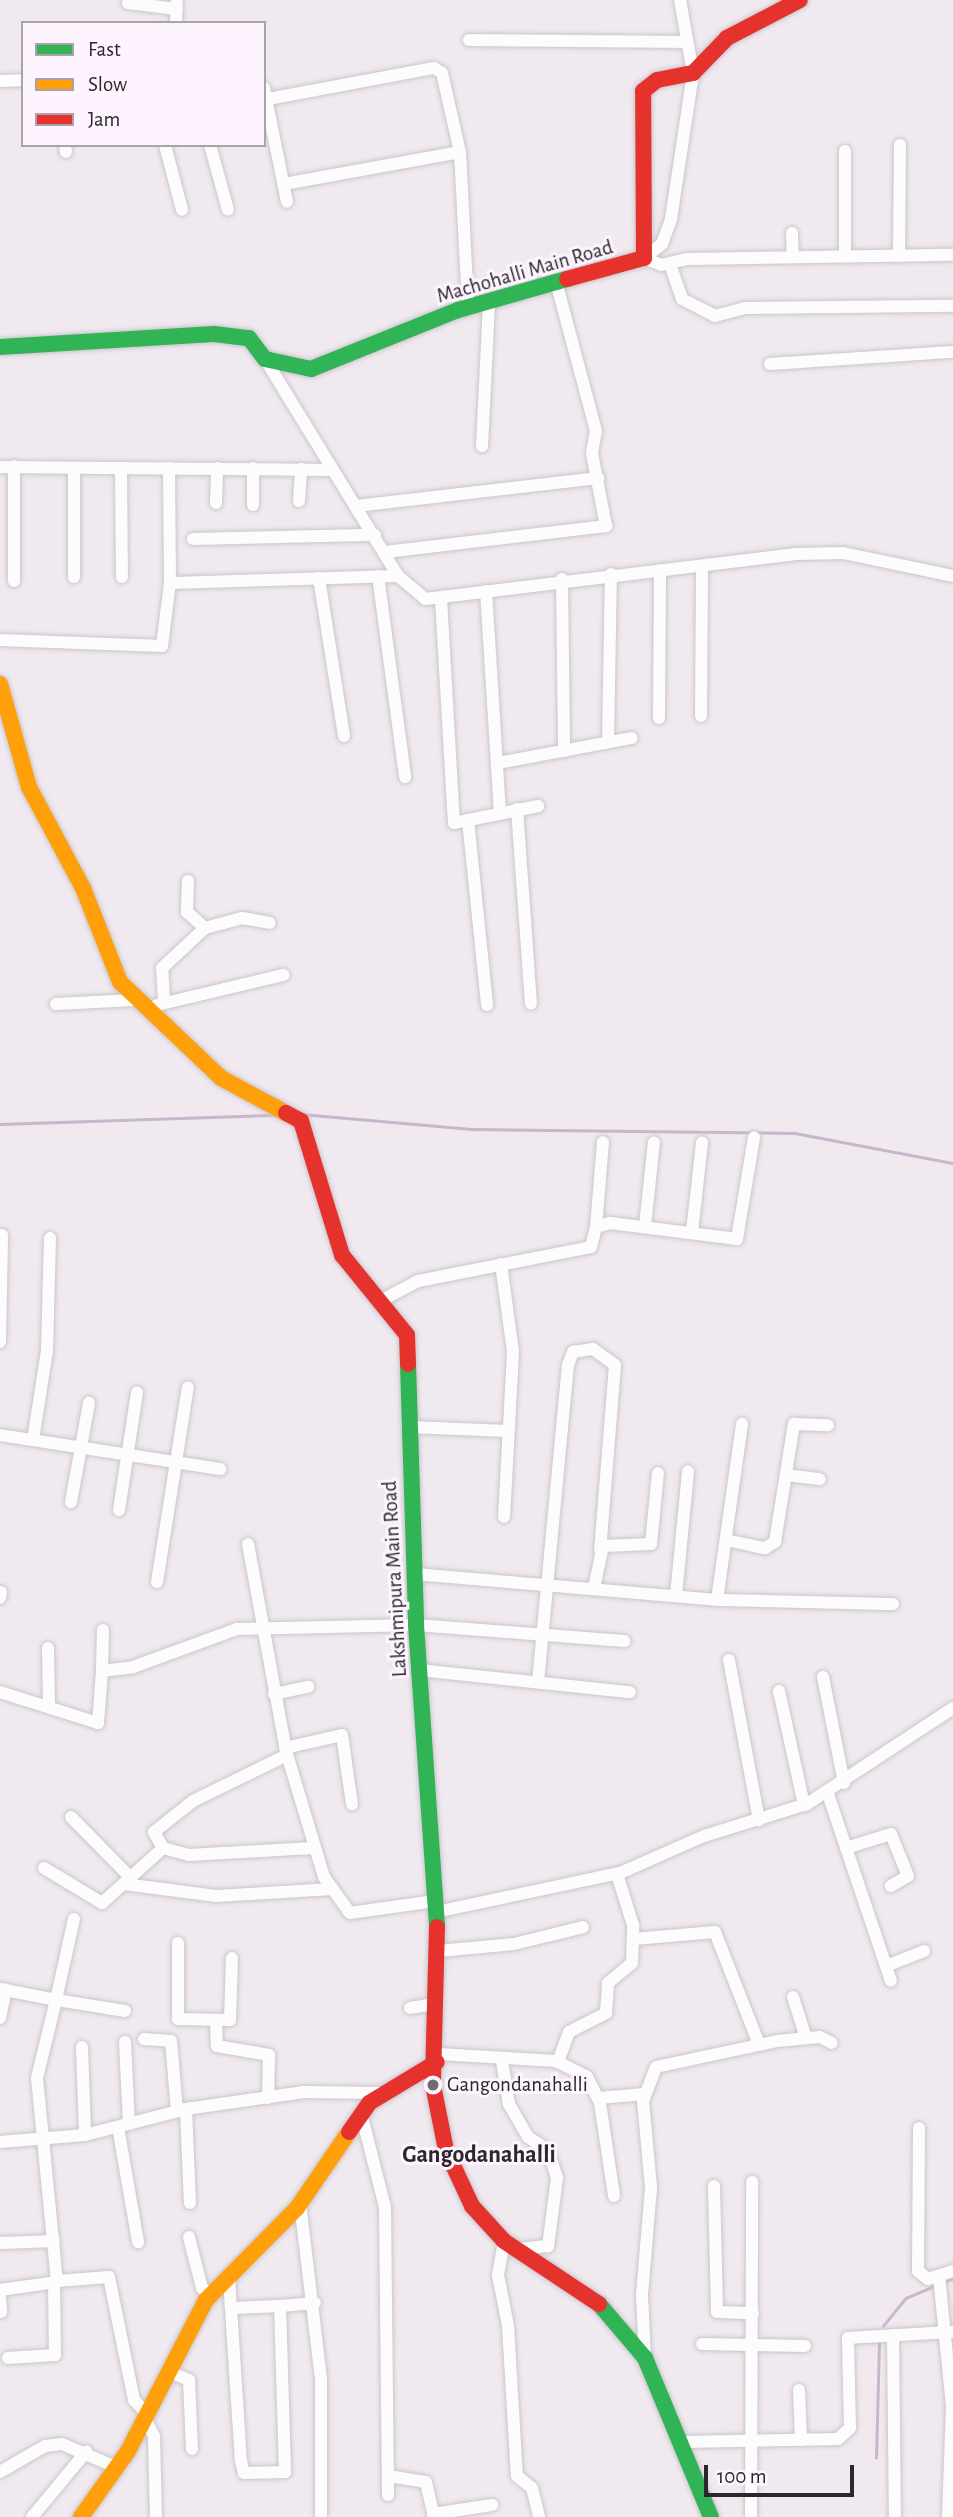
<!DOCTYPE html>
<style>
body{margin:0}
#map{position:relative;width:953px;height:2517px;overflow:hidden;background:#f0eaf0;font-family:"Alegreya Sans",sans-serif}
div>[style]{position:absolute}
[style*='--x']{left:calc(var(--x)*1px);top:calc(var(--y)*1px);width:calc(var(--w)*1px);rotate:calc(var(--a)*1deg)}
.stream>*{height:2.5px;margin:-1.25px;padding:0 1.25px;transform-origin:1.25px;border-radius:1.25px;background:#cab6cc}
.roads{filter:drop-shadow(0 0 2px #cbc6cb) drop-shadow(0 0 2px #cbc6cb)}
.street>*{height:12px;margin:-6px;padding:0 6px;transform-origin:6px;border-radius:6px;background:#fdfcfd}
.fast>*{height:16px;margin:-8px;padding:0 8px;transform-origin:8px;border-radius:8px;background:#30b455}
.slow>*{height:16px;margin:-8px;padding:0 8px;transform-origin:8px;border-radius:8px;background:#ff9f0a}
.jam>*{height:16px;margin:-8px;padding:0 8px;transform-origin:8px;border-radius:8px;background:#e5322d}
.dots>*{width:19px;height:19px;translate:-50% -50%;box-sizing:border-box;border:4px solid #fef4ff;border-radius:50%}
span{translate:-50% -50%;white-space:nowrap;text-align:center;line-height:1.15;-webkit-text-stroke:6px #fef4ff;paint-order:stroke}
.street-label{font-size:21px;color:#2b272c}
.poi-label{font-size:21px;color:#2b272c}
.left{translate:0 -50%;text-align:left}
.quarter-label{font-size:24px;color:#2b272c;font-weight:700}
.legend{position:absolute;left:21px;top:21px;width:245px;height:126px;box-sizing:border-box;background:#fef4ff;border:2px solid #aaa2ab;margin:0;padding:9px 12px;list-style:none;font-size:21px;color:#2b272c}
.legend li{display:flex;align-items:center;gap:14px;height:35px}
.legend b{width:35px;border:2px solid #aaa2ab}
.scale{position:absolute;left:704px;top:2465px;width:150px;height:32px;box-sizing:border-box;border:4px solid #2b272c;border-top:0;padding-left:9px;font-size:21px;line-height:24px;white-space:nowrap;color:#2b272c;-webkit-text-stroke:5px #fef4ff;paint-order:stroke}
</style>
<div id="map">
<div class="stream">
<div style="--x:301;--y:1114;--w:174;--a:5"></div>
<div style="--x:474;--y:1129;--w:321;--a:0.7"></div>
<div style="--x:795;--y:1133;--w:161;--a:10.8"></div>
<div style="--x:0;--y:1124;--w:276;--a:-1.9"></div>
<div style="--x:942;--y:2283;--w:12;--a:-24"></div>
<div style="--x:883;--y:2326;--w:36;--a:-51"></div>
<div style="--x:906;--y:2298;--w:33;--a:-23"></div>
<div style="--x:876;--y:2458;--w:115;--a:-88.5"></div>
</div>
<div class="roads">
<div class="street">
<div style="--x:128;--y:3;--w:49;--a:7"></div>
<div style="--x:176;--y:23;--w:23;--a:-88"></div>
<div style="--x:469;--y:40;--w:218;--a:0.5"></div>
<div style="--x:0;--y:81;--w:23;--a:-2"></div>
<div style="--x:264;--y:88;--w:116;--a:78.6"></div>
<div style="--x:268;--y:99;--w:169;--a:-10.6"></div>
<div style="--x:434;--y:68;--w:9;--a:32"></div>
<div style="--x:442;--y:73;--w:81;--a:77.2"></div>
<div style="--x:460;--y:152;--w:155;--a:87"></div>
<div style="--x:65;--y:145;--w:7;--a:82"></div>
<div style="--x:165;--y:145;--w:67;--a:75.3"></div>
<div style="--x:210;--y:145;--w:67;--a:74.5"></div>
<div style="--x:284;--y:184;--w:179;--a:-10.3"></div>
<div style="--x:792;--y:233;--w:24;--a:88"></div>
<div style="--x:845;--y:256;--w:105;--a:-90"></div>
<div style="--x:899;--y:256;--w:111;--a:-89.5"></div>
<div style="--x:644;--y:258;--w:18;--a:22"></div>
<div style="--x:661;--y:265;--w:26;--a:-13"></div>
<div style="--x:686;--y:259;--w:267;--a:-0.9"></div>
<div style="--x:644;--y:258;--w:23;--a:-38"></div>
<div style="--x:662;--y:244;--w:27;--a:-70"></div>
<div style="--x:671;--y:219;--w:148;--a:-81.4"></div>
<div style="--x:693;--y:73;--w:74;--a:-100.1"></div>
<div style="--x:670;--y:264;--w:37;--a:71"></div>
<div style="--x:682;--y:299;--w:37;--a:27"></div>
<div style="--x:715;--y:316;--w:31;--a:-15"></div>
<div style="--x:745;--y:308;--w:208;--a:-0.6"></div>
<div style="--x:265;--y:359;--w:255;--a:58.5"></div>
<div style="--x:398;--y:576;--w:35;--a:40"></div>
<div style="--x:425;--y:599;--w:374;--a:-6.9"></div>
<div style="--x:796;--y:554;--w:47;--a:-1.2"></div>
<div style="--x:843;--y:553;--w:112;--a:11.8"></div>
<div style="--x:770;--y:364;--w:183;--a:-3.8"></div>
<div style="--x:482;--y:446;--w:144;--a:-87.2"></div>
<div style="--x:14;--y:466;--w:115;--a:90"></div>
<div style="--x:0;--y:467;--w:331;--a:0.5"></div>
<div style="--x:74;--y:468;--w:109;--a:90"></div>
<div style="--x:121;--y:468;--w:109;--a:89.5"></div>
<div style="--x:299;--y:501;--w:32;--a:-86"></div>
<div style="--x:216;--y:503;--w:35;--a:-88"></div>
<div style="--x:253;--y:505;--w:37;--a:-90"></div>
<div style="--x:356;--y:506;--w:244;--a:-6.6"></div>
<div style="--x:193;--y:539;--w:182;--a:-1.3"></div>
<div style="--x:385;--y:552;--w:223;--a:-6.7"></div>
<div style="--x:606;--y:526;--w:74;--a:-100.9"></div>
<div style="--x:592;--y:453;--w:22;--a:-80"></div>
<div style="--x:596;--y:431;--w:151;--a:-105"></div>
<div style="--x:378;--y:576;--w:203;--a:82.3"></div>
<div style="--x:319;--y:578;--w:160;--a:81"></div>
<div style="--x:562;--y:579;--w:172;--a:89.3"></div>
<div style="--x:170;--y:583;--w:228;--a:-1.8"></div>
<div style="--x:486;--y:591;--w:221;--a:86.4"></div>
<div style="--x:441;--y:599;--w:224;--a:86.7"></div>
<div style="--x:454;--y:823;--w:86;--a:-11.4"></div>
<div style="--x:0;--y:640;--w:162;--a:2.1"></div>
<div style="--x:162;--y:646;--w:64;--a:-82.8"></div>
<div style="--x:170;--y:583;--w:115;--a:-90.5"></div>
<div style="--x:701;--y:716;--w:150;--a:-89.6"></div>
<div style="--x:659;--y:718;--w:148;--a:-89.6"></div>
<div style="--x:608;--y:742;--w:168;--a:-89"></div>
<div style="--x:498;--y:763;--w:136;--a:-10.6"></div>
<div style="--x:517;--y:809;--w:195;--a:85.9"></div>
<div style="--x:468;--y:820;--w:186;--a:84.1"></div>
<div style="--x:188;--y:881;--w:31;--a:92"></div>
<div style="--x:187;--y:912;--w:24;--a:42"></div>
<div style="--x:164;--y:1002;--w:34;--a:-93"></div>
<div style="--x:162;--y:968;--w:59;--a:-42.9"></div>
<div style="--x:205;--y:928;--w:38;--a:-15"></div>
<div style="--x:242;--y:918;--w:28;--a:10"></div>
<div style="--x:56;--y:1004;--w:78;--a:-2.9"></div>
<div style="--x:157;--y:1005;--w:130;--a:-13.4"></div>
<div style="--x:645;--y:1226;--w:84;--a:-83.9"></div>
<div style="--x:596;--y:1227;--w:85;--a:-85.3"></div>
<div style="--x:692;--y:1232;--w:90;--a:-83.6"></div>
<div style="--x:501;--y:1264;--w:89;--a:82.2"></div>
<div style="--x:513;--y:1352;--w:165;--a:93.1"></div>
<div style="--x:382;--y:1300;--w:41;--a:-27.8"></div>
<div style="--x:418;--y:1281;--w:176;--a:-11.1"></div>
<div style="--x:591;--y:1247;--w:21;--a:-76"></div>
<div style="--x:596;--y:1227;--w:15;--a:-16"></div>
<div style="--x:610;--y:1223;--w:128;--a:7.2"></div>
<div style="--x:737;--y:1239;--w:103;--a:-80.5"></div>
<div style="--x:0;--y:1342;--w:107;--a:-88.9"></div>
<div style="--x:410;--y:1427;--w:96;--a:2.4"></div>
<div style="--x:0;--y:1435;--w:223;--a:8.8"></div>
<div style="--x:33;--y:1440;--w:90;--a:-81.1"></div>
<div style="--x:47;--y:1351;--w:113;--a:-88.5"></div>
<div style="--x:786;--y:1475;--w:34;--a:7"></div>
<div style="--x:71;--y:1502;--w:101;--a:-79.7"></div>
<div style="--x:119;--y:1510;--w:119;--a:-81.3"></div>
<div style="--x:726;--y:1540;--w:40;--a:12"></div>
<div style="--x:765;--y:1548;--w:12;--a:-31"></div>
<div style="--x:775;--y:1542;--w:120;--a:-80.9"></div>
<div style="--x:794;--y:1424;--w:34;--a:2"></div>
<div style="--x:248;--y:1544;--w:210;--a:79.6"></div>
<div style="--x:286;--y:1751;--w:132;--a:73.2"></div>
<div style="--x:324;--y:1877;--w:44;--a:54.2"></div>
<div style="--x:350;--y:1913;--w:86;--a:-8"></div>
<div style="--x:415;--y:1574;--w:303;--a:4.9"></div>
<div style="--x:717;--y:1600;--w:178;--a:-81.9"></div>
<div style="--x:157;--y:1582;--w:197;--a:-81"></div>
<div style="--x:594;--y:1588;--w:43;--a:-77.9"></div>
<div style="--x:603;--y:1546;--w:48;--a:-2.4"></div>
<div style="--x:651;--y:1544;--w:71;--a:-84.4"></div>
<div style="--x:676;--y:1596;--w:125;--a:-84.5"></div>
<div style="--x:0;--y:1598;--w:6;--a:-81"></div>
<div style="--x:717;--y:1600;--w:176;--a:1.3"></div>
<div style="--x:48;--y:1648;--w:58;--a:89"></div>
<div style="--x:729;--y:1660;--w:163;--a:79.4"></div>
<div style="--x:419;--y:1670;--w:212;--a:6"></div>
<div style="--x:102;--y:1671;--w:41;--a:-88.6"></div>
<div style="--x:823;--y:1677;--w:108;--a:78.8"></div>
<div style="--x:538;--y:1682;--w:318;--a:-84.6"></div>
<div style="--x:568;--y:1365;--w:14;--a:-69"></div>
<div style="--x:573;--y:1352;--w:20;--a:-9"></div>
<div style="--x:593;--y:1349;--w:27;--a:36"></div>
<div style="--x:615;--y:1365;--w:186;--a:94.6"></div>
<div style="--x:779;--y:1691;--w:117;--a:77.6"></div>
<div style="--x:0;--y:1692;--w:103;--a:17.6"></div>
<div style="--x:98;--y:1723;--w:52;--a:-85.6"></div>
<div style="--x:102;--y:1671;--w:31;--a:-7"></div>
<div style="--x:133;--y:1667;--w:111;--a:-20.1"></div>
<div style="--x:237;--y:1629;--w:179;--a:-1.3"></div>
<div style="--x:416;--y:1625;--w:209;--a:4.4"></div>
<div style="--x:274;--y:1694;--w:35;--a:-12"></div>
<div style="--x:285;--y:1748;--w:58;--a:-12.8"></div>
<div style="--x:342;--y:1735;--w:70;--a:81.8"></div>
<div style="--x:287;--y:1755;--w:105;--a:153.9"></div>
<div style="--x:193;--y:1801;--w:50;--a:141.5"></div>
<div style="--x:154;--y:1832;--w:18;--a:61"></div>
<div style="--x:163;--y:1848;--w:27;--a:15"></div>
<div style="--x:189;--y:1855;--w:124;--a:-3.2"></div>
<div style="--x:828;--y:1794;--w:197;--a:71.4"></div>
<div style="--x:71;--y:1817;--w:84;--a:45.5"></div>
<div style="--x:846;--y:1848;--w:47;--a:-17.3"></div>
<div style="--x:891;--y:1834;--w:45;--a:68"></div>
<div style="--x:908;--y:1876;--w:20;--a:150"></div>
<div style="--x:44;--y:1868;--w:68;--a:31.1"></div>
<div style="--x:102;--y:1903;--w:82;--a:-42"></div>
<div style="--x:124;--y:1884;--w:93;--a:7.4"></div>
<div style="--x:216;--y:1896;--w:117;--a:-3.4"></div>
<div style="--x:436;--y:1912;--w:188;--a:-12"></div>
<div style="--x:620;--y:1873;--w:92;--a:-23.8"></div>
<div style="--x:704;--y:1836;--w:108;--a:-17.3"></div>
<div style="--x:807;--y:1804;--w:175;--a:-33.3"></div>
<div style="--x:634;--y:1939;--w:81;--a:-4.9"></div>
<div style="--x:715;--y:1932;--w:120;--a:68.6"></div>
<div style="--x:178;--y:1943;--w:76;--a:90"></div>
<div style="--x:178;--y:2019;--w:52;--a:1.1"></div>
<div style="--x:230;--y:2020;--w:62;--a:-88.2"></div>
<div style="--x:439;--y:1951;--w:75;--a:-5.3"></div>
<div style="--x:514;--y:1944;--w:71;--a:-13.8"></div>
<div style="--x:886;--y:1966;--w:41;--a:-21.5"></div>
<div style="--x:0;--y:1989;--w:57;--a:11.1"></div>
<div style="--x:56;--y:2000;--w:83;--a:-77.5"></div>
<div style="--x:793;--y:1997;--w:43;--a:72.4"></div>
<div style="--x:410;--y:2008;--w:26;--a:-9"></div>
<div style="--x:125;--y:2011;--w:70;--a:-170.9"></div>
<div style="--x:56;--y:2000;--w:80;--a:103.7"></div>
<div style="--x:37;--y:2078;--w:204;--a:84.4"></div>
<div style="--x:57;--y:2281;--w:52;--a:-4.4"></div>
<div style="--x:109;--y:2277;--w:126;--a:78.5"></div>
<div style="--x:134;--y:2400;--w:19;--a:47"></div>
<div style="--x:0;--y:2018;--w:29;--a:-78"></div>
<div style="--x:216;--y:2021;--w:25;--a:88"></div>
<div style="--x:217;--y:2046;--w:53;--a:9.8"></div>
<div style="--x:269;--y:2055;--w:43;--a:91.3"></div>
<div style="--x:144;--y:2039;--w:27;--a:4"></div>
<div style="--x:171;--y:2041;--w:70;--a:85.1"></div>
<div style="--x:125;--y:2042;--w:82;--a:87.2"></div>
<div style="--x:82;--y:2047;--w:88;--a:88"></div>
<div style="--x:439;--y:2054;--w:117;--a:3.4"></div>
<div style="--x:556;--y:2061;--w:35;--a:27"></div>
<div style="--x:587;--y:2077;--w:29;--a:63"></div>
<div style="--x:600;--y:2103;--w:94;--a:81.4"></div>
<div style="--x:502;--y:2061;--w:44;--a:80.8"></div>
<div style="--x:509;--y:2104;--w:38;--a:60"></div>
<div style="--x:528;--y:2137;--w:24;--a:33"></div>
<div style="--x:548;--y:2150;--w:29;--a:72"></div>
<div style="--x:557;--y:2178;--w:69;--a:97.5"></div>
<div style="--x:548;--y:2246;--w:29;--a:174"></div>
<div style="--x:558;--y:2062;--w:32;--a:-70"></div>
<div style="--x:569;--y:2032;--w:42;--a:-27.2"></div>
<div style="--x:606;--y:2013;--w:30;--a:-86"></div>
<div style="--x:608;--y:1983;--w:31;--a:-40"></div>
<div style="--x:632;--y:1963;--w:38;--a:-88"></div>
<div style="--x:633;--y:1925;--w:53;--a:-107.4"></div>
<div style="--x:598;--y:2098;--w:47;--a:-4.9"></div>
<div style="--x:186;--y:2109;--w:94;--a:87.6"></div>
<div style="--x:361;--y:2113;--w:97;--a:75.7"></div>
<div style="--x:385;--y:2207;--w:288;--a:89.4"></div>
<div style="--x:118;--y:2127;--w:117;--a:80.1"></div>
<div style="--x:919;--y:2128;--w:143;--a:90.4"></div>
<div style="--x:918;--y:2271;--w:13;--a:39"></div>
<div style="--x:928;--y:2279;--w:26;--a:-18"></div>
<div style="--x:0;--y:2142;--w:85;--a:-4.7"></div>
<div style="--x:85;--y:2135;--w:104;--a:-14.4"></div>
<div style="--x:186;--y:2109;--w:119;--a:-8.2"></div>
<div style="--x:304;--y:2092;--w:77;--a:0.7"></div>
<div style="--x:714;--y:2186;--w:126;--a:88.6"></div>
<div style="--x:717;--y:2312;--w:36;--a:2"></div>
<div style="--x:300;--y:2203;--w:176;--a:83.2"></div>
<div style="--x:321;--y:2378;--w:139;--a:90"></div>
<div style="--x:189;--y:2237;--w:53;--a:75.7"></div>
<div style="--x:202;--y:2288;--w:11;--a:45"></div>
<div style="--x:504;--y:2241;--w:35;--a:100"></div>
<div style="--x:498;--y:2275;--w:52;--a:78.9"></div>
<div style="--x:508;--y:2326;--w:150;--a:86.6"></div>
<div style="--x:517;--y:2476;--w:19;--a:39"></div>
<div style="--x:532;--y:2488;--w:30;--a:76"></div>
<div style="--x:0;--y:2243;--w:54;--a:-2.1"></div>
<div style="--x:229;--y:2275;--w:33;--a:87"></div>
<div style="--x:231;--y:2308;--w:153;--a:86.3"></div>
<div style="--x:241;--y:2461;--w:12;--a:76"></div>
<div style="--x:244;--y:2473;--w:41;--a:-1.4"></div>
<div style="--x:285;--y:2472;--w:166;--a:-91.7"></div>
<div style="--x:280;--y:2306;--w:49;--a:177.7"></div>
<div style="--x:939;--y:2276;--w:131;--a:84.3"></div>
<div style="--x:952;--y:2406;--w:111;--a:92.1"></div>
<div style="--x:0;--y:2290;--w:58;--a:-8"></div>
<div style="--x:0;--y:2296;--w:16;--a:86"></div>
<div style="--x:280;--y:2306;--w:35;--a:-5"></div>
<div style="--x:893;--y:2335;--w:182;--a:89.4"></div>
<div style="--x:702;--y:2344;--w:103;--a:1.1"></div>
<div style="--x:8;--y:2358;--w:47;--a:-3.7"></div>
<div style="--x:55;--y:2355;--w:68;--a:-90.8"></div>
<div style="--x:645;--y:2358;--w:63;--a:-92.7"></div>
<div style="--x:642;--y:2295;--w:108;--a:-85.2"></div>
<div style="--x:651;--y:2187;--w:86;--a:-95.3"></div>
<div style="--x:643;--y:2101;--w:36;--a:-69"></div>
<div style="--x:656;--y:2067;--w:124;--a:-12.1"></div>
<div style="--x:777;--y:2041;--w:43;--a:-5.3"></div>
<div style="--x:820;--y:2037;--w:13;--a:27"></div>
<div style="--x:167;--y:2371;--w:24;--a:22"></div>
<div style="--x:189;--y:2380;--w:69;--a:87.5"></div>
<div style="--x:799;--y:2390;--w:50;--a:87.7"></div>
<div style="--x:145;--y:2419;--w:19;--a:62"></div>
<div style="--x:154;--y:2436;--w:81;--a:88.6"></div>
<div style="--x:683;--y:2442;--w:155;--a:-1.1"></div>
<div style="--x:838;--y:2439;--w:16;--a:-43"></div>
<div style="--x:850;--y:2428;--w:90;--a:-91.3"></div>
<div style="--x:848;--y:2338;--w:105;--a:-3.3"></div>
<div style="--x:0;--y:2472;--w:52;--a:-30"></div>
<div style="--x:45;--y:2446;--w:17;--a:-7"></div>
<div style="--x:62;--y:2444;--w:61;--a:23.2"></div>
<div style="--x:388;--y:2476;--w:38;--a:9"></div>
<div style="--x:426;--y:2482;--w:36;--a:77"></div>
<div style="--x:433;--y:2514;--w:60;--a:-8.7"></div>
<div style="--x:32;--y:2517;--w:85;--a:-50.3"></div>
<div style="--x:751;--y:2517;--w:335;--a:-89.8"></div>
</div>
<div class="fast">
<div style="--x:0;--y:347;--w:214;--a:-3.5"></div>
<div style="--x:214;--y:334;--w:35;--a:7"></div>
<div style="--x:249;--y:338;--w:26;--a:53"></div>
<div style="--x:265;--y:359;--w:47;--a:12.3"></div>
<div style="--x:311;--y:369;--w:158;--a:-21.9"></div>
<div style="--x:458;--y:310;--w:113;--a:-15.9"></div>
<div style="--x:408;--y:1364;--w:261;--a:88.2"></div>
<div style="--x:416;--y:1625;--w:303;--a:86"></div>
<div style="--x:599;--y:2304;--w:71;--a:49.6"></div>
<div style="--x:645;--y:2358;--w:172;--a:67.5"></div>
</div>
<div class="slow">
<div style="--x:0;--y:684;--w:107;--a:74.3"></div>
<div style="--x:29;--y:787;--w:115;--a:61.9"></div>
<div style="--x:83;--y:888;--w:101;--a:68.5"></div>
<div style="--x:120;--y:982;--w:139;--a:43.5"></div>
<div style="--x:221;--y:1078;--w:74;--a:28.3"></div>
<div style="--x:81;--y:2517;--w:81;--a:-54.5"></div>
<div style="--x:128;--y:2451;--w:170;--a:-62.7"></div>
<div style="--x:206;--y:2300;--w:129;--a:-45.3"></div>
<div style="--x:297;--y:2208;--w:92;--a:-55.6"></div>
</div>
<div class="jam">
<div style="--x:567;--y:279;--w:80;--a:-15.3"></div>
<div style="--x:644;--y:258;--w:167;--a:-90.3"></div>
<div style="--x:643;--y:91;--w:18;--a:-38"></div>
<div style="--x:657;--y:80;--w:37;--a:-11"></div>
<div style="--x:693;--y:73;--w:49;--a:-45.8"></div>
<div style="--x:727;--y:38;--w:82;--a:-27.5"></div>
<div style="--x:286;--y:1113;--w:17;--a:28"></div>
<div style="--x:301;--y:1121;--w:140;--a:73"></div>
<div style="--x:342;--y:1255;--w:103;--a:50.9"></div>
<div style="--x:407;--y:1335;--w:29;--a:88"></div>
<div style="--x:437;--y:1927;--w:158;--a:91.5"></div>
<div style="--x:433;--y:2085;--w:66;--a:78.7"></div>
<div style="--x:446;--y:2150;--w:62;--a:65.1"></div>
<div style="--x:472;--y:2206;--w:47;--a:47.6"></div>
<div style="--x:504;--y:2241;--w:114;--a:33.6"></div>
<div style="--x:349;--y:2132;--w:35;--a:-55"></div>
<div style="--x:369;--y:2103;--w:79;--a:-31.1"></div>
</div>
</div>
<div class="dots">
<div style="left:433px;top:2085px;background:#706b71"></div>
</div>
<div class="street-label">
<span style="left:525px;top:272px;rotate:-16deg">Machohalli Main Road</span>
<span style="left:395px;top:1579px;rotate:-93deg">Lakshmipura Main Road</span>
</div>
<div class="poi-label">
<span class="left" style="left:447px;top:2085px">Gangondanahalli</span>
</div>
<div class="quarter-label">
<span style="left:479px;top:2156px">Gangodanahalli</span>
</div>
<ul class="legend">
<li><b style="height:9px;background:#30b455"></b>Fast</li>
<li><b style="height:9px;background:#ff9f0a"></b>Slow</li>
<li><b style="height:9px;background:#e5322d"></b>Jam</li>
</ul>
<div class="scale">100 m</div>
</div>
